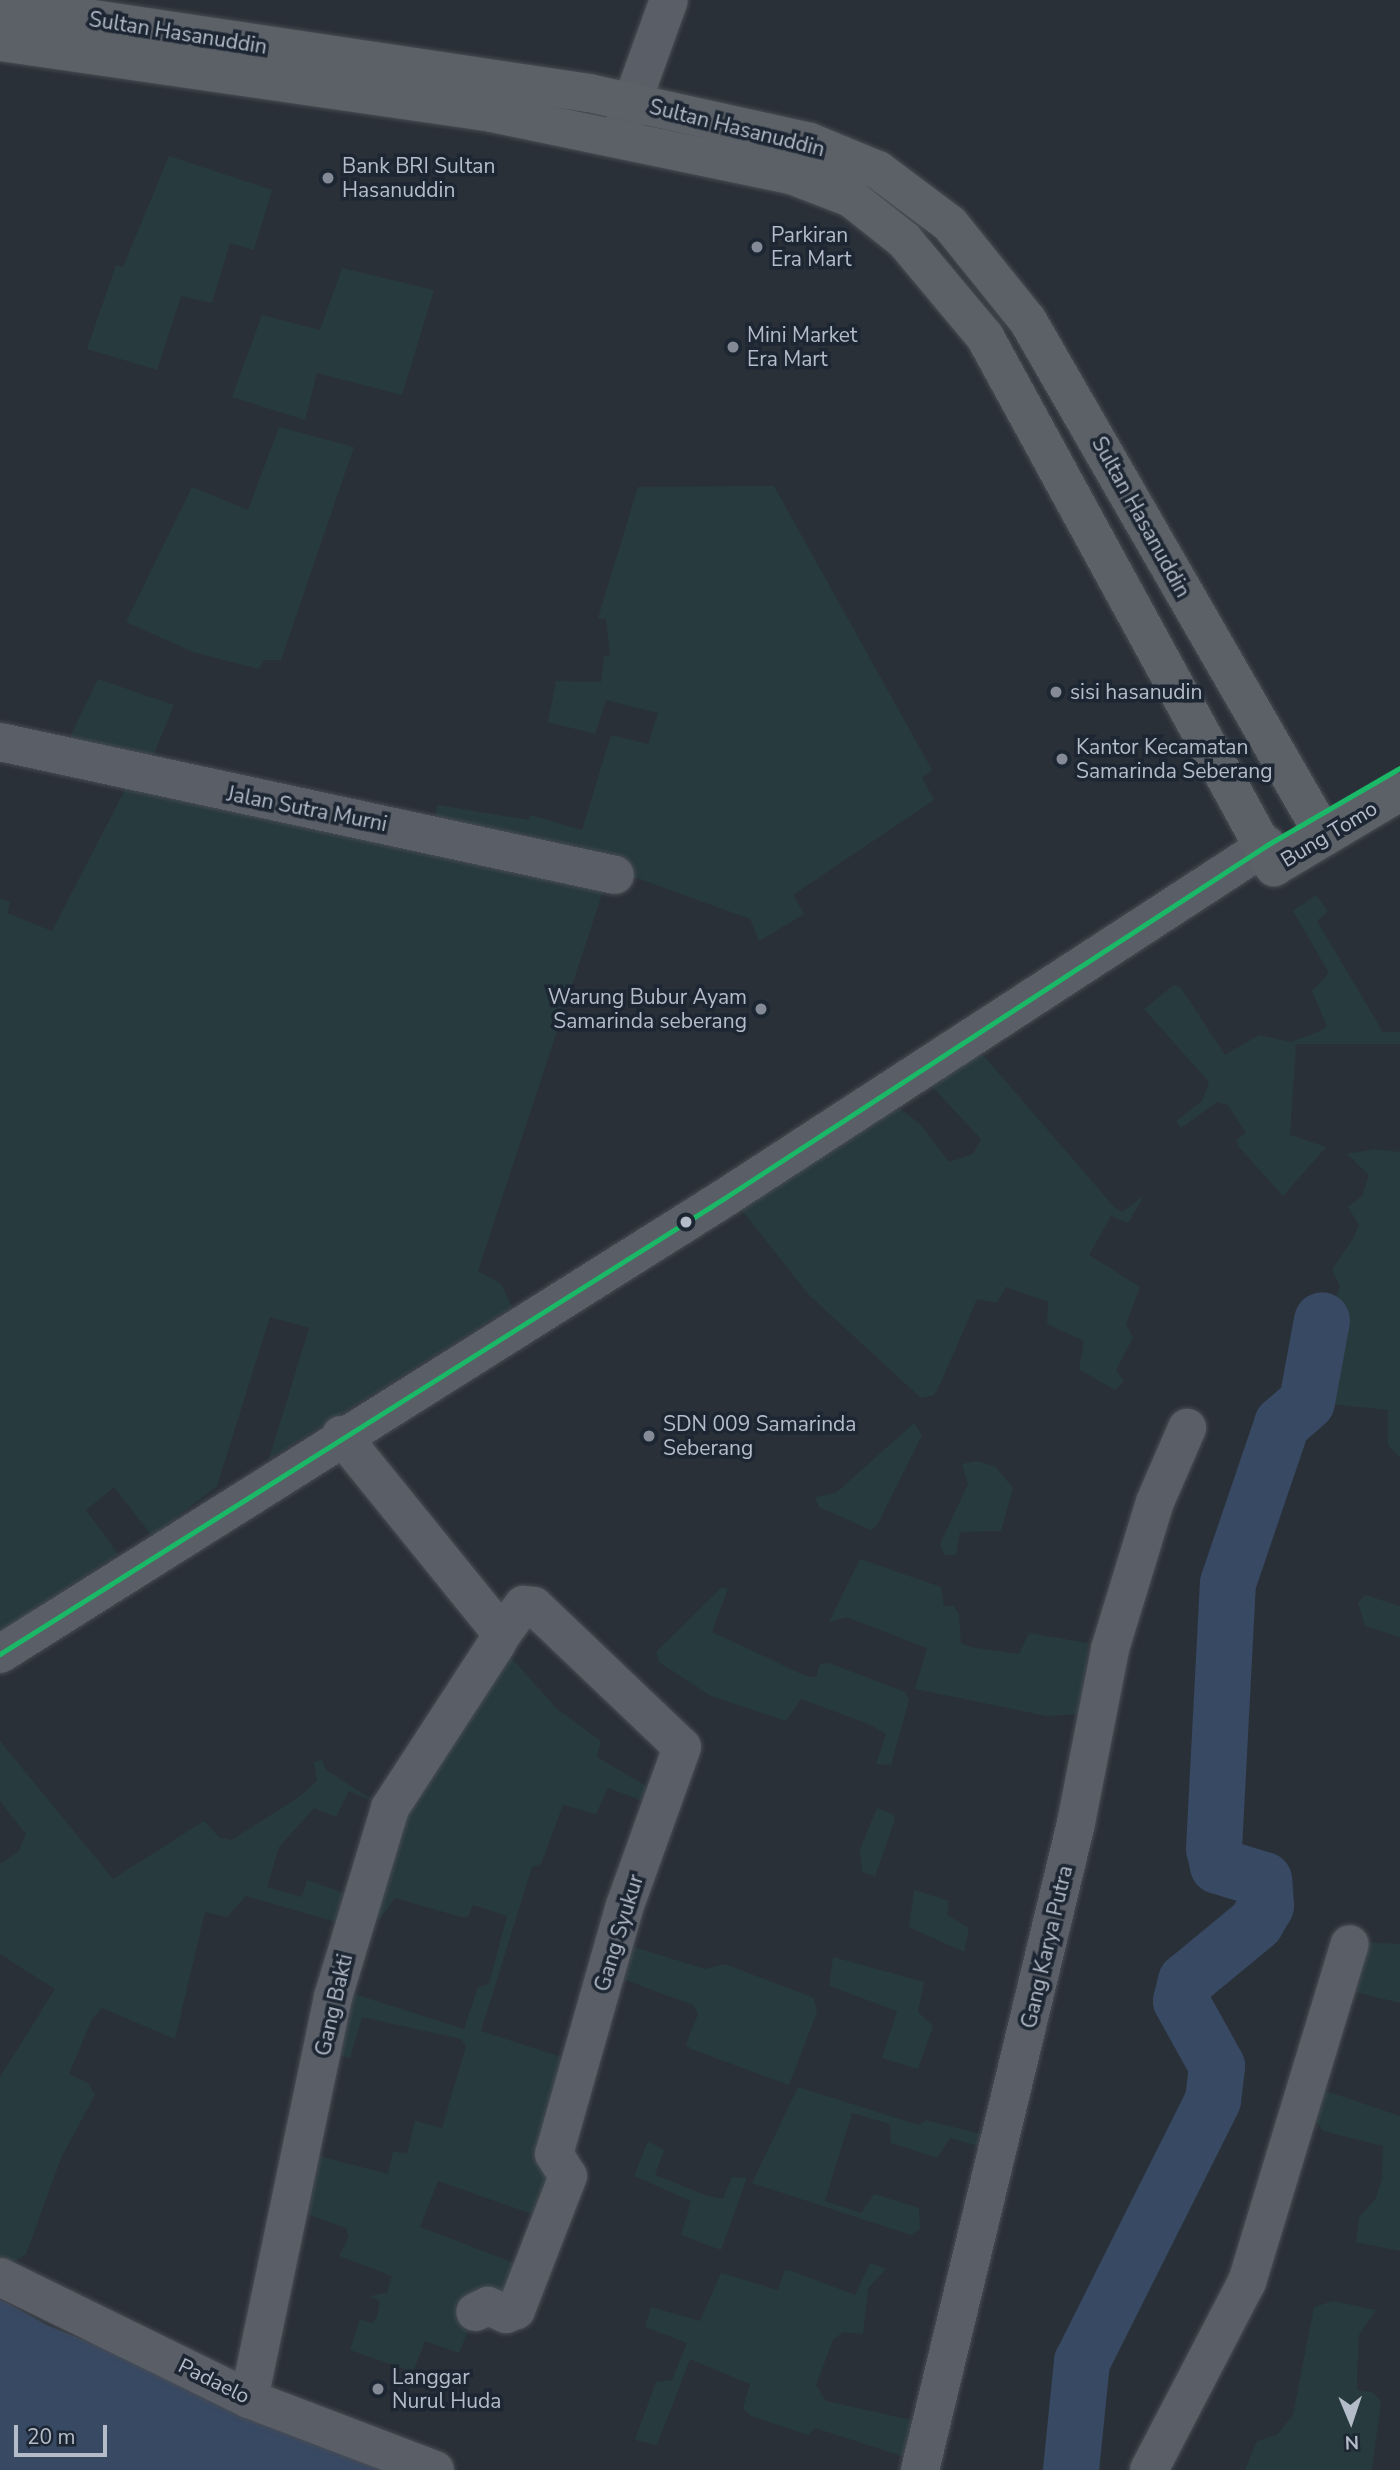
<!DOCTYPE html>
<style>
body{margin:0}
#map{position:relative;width:1400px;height:2470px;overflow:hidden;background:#2a3038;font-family:"Nunito Sans",sans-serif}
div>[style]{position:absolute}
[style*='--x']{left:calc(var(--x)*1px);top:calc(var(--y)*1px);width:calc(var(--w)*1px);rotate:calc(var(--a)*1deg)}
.green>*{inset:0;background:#273a3e}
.water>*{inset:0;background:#384963}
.river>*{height:56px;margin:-28px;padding:0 28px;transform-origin:28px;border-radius:28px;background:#384963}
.roads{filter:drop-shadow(0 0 2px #484c53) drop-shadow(0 0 2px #484c53)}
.minor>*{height:38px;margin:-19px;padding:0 19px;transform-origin:19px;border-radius:19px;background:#5a5e66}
.major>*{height:38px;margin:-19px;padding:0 19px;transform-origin:19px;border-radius:19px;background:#5c6168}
.bus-1>*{height:5px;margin:-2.5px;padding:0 2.5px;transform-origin:2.5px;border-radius:2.5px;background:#1ab867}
.dots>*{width:19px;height:19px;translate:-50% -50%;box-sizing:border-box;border:4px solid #1d2633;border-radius:50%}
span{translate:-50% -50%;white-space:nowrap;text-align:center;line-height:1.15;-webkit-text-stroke:7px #1d2633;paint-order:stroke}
.street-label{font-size:21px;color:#b4bcc9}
.poi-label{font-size:21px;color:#b4bcc9}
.left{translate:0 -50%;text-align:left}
.right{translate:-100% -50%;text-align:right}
.north{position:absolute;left:1316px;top:2386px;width:70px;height:70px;-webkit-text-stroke:5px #1d2633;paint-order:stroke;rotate:178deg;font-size:19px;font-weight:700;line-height:28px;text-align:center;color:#b4bcc9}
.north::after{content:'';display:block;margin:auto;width:24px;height:32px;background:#b4bcc9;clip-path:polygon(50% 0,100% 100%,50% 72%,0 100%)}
.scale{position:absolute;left:14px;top:2425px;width:93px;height:32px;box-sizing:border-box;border:4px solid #b4bcc9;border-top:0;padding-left:9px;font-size:21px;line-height:24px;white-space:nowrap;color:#b4bcc9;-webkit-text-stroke:5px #1d2633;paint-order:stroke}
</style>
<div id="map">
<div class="green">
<div style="clip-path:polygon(169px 156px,272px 190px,254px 250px,230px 243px,212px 303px,181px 296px,157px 370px,87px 349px,116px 265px,123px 267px)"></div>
<div style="clip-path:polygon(342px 268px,434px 290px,402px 395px,317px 373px,305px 420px,232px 397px,262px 315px,320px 330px)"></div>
<div style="clip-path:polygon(279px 427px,354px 447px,281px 660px,264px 660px,259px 669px,193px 652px,126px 622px,192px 487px,248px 510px)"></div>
<div style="clip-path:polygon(774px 486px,932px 770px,922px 778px,934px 800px,793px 895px,804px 914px,759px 941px,750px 919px,615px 870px,434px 829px,437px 805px,529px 820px,530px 815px,582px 830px,611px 735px,648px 744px,658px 713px,606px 700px,595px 734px,548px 722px,556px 681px,601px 682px,604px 656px,610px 655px,606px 619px,598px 618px,638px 487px)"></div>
<div style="clip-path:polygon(98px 679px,174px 705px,152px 759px,65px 747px)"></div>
<div style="clip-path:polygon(130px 780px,608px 876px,478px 1271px,501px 1284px,512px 1307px,269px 1459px,309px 1328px,270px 1317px,217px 1486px,152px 1536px,114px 1487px,86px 1510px,118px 1554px,0 1632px,0 898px,10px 902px,7px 913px,52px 931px)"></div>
<div style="clip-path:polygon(1316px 895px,1328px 911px,1317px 921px,1383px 1032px,1400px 1032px,1400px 1044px,1296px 1044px,1290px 1135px,1326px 1147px,1283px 1196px,1239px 1147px,1236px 1140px,1246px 1133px,1228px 1105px,1217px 1102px,1181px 1128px,1176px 1121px,1202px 1101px,1209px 1082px,1144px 1009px,1174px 985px,1181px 988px,1225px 1055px,1259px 1035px,1291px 1042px,1322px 1030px,1327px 1026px,1312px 991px,1329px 973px,1293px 911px)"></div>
<div style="clip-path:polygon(977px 1048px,1114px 1207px,1122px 1212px,1144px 1196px,1128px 1223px,1111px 1216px,1089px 1255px,1140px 1287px,1126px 1324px,1133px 1338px,1116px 1370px,1124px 1381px,1115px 1390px,1079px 1369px,1084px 1341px,1047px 1324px,1048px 1302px,1006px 1287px,997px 1303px,977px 1299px,942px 1380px,934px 1395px,921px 1398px,809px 1295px,737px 1204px,896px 1106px,920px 1124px,949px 1162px,973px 1154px,981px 1139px,927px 1081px)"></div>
<div style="clip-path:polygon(1375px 1149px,1400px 1152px,1400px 1458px,1388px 1445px,1388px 1410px,1321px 1403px,1315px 1395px,1315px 1360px,1340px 1286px,1332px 1270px,1354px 1237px,1359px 1225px,1348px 1207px,1362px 1196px,1369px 1175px,1347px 1154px)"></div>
<div style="clip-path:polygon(914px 1423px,922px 1435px,877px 1525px,871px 1530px,819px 1507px,815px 1497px,836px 1493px)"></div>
<div style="clip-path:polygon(977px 1461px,996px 1467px,1013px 1488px,1001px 1531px,960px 1532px,956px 1555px,944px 1555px,940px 1544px,968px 1484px,962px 1464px)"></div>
<div style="clip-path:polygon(860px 1559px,941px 1587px,944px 1606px,954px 1606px,959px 1614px,961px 1643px,970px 1647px,1019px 1654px,1029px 1633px,1088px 1643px,1082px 1714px,1047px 1716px,915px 1689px,927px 1648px,846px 1617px,829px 1622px)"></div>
<div style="clip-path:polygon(721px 1588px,728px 1588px,712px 1632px,806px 1676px,816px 1677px,820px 1664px,829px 1663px,905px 1692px,909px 1700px,891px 1765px,876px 1764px,886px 1734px,869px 1724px,801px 1699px,786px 1721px,711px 1696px,659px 1662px,656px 1652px)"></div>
<div style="clip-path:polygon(1365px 1595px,1400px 1606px,1400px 1637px,1365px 1626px,1358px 1603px)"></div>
<div style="clip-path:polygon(507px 1653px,557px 1709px,601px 1741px,597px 1757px,651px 1789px,646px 1802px,608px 1788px,596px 1814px,563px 1805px,541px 1864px,532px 1867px,481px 2031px,574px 2061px,555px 2158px,538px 2216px,438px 2181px,420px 2227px,525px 2267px,510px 2308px,480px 2302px,459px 2353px,425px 2341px,413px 2372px,350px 2350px,360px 2319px,372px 2323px,377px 2317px,380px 2301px,370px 2296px,387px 2293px,392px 2276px,339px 2256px,349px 2237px,346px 2228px,298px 2211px,315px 2155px,388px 2174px,393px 2151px,407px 2154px,415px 2121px,442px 2128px,466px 2046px,461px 2039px,362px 2017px,350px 2058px,330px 2054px,354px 1994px,464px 2029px,478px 1987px,489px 1984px,507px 1916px,473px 1905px,468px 1917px,461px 1917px,395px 1898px,380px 1919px,368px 1916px,392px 1830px)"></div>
<div style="clip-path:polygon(0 1741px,113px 1879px,204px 1821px,220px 1838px,232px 1840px,302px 1795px,317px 1781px,314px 1762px,322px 1760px,326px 1770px,377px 1803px,349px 1791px,336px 1817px,314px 1808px,279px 1847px,267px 1887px,302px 1897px,307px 1880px,344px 1893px,336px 1922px,246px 1896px,227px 1917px,205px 1912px,175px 2039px,102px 2008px,92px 2019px,69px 2074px,88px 2083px,95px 2095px,61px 2158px,26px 2254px,14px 2262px,0 2258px,0 2077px,55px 1989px,0 1954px,0 1864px,18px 1852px,26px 1834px,0 1801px)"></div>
<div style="clip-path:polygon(877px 1808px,894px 1815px,894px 1822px,875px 1876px,862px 1872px,860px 1849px)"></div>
<div style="clip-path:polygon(914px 1890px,949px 1901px,947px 1915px,969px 1928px,964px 1952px,909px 1927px)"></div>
<div style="clip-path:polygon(1360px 1942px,1400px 1944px,1400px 2003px,1343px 1989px)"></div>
<div style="clip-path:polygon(624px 1944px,705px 1969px,725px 1964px,814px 1998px,817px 2012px,789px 2085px,691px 2049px,686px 2044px,698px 2014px,693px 2005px,615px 1976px)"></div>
<div style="clip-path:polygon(833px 1957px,924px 1982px,918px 2012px,933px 2026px,918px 2069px,882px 2058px,897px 2011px,829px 1986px)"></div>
<div style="clip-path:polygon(798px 2087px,919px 2125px,926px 2120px,992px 2137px,985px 2148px,950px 2138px,937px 2158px,891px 2143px,890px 2124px,852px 2113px,825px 2201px,861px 2213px,874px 2194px,919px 2208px,920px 2229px,911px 2235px,752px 2183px)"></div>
<div style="clip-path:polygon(1323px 2090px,1400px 2116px,1400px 2251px,1356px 2242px,1359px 2217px,1375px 2200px,1382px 2179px,1383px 2146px,1323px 2131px,1314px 2118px)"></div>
<div style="clip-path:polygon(648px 2141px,664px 2150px,655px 2175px,705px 2195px,723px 2199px,732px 2177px,747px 2178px,721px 2250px,681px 2235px,691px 2201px,634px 2176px)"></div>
<div style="clip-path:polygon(870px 2263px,886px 2269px,868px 2288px,863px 2334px,843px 2332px,833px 2340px,816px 2385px,826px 2401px,920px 2422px,908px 2458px,815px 2428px,808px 2435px,751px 2416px,743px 2408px,750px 2384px,690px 2359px,657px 2445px,635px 2440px,656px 2382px,672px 2380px,687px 2343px,645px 2327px,651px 2307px,700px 2321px,721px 2273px,778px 2290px,785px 2270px,792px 2271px,855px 2295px)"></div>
<div style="clip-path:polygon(1333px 2301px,1376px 2310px,1359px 2335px,1357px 2374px,1357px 2390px,1372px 2392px,1381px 2401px,1372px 2470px,1245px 2470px,1257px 2441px,1277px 2435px,1293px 2415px,1314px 2307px)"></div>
</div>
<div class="water">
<div style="clip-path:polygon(0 2299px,49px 2326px,406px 2470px,0 2470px)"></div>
</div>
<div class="river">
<div style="--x:1071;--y:2470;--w:109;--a:-84.2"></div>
<div style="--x:1082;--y:2362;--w:293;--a:-63.4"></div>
<div style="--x:1213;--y:2100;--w:34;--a:-83"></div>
<div style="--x:1217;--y:2066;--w:74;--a:-119"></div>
<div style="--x:1181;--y:2001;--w:21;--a:-76"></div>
<div style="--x:1186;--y:1981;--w:91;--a:-39.6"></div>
<div style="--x:1256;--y:1923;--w:20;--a:-60"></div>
<div style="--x:1266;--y:1906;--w:26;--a:-94"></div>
<div style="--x:1264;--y:1880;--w:48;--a:-163.1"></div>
<div style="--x:1218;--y:1866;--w:17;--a:-103"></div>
<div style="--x:1214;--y:1849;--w:266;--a:-87"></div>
<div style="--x:1228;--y:1583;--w:168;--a:-71.2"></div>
<div style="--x:1282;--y:1424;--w:33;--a:-41"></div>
<div style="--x:1307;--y:1402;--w:83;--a:-79.6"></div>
</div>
<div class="roads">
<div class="minor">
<div style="--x:621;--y:133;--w:141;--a:-70.2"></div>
<div style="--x:0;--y:742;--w:629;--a:12.2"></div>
<div style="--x:341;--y:1435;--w:256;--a:51"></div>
<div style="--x:502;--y:1634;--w:36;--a:-54"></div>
<div style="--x:523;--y:1605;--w:11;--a:5"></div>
<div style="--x:534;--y:1606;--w:204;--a:43.6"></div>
<div style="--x:682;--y:1747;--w:168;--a:109.8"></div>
<div style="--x:625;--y:1905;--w:259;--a:105.9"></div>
<div style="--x:554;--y:2154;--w:26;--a:58"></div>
<div style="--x:568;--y:2176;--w:144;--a:111.2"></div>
<div style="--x:516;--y:2310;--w:11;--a:158"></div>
<div style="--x:506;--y:2314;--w:20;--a:-156"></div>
<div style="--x:488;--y:2306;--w:14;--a:155"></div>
<div style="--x:0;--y:1654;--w:854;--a:-32.18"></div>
<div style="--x:723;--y:1199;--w:649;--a:-33.05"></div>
<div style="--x:0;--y:2277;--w:277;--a:26.1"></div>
<div style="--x:249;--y:2399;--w:199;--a:20.9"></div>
<div style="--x:249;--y:2399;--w:411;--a:-78.2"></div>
<div style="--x:333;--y:1997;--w:197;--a:-73.2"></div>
<div style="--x:390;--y:1808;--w:198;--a:-57"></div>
<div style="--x:920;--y:2470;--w:666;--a:-76.44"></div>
<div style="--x:1076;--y:1823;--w:177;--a:-78.9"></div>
<div style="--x:1110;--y:1649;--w:154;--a:-73"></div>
<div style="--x:1155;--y:1502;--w:81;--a:-66.6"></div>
<div style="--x:1149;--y:2470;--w:212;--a:-62.5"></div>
<div style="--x:1247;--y:2282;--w:353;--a:-73.1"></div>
</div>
<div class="major">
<div style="--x:0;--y:5;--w:596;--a:8.5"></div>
<div style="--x:589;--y:93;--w:226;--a:12.5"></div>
<div style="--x:810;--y:142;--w:74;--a:22.4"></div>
<div style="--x:878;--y:170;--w:90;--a:36.9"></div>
<div style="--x:950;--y:224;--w:124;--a:51.2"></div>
<div style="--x:1028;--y:321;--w:595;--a:60.08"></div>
<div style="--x:0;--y:42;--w:496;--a:8.2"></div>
<div style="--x:491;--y:113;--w:306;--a:11.7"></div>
<div style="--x:791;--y:175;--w:64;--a:21"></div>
<div style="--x:851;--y:198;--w:68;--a:38.4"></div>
<div style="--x:904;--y:240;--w:126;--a:50.1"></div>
<div style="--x:985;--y:337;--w:604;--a:61.4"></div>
<div style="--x:1274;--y:867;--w:147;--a:-30.8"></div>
</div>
</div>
<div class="bus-1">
<div style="--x:0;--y:1654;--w:854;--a:-32.18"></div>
<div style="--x:723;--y:1199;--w:649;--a:-33.05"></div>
<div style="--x:1267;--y:845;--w:154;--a:-30.1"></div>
</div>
<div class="dots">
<div style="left:328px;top:178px;background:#848b96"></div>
<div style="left:757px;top:247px;background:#848b96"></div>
<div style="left:733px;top:347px;background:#848b96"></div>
<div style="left:1056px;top:692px;background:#848b96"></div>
<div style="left:1062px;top:759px;background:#848b96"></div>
<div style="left:761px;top:1009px;background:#848b96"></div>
<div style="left:686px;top:1222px;background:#b4bcc9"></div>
<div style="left:649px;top:1436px;background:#848b96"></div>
<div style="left:378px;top:2389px;background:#848b96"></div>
</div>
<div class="street-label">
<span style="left:178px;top:33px;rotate:9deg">Sultan Hasanuddin</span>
<span style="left:737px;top:128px;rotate:14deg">Sultan Hasanuddin</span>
<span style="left:1141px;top:517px;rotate:61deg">Sultan Hasanuddin</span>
<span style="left:307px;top:809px;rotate:11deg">Jalan Sutra Murni</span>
<span style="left:1329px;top:834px;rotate:-31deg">Bung Tomo</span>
<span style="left:619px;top:1933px;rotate:-73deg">Gang Syukur</span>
<span style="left:1047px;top:1947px;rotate:-77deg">Gang Karya Putra</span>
<span style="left:334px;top:2005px;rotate:-77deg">Gang Bakti</span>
<span style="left:214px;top:2381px;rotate:26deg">Padaelo</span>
</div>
<div class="poi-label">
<span class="left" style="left:342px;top:178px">Bank BRI Sultan<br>Hasanuddin</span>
<span class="left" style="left:771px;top:247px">Parkiran<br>Era Mart</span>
<span class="left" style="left:747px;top:347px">Mini Market<br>Era Mart</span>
<span class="left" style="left:1070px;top:692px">sisi hasanudin</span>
<span class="left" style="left:1076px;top:759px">Kantor Kecamatan<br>Samarinda Seberang</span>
<span class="right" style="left:747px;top:1009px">Warung Bubur Ayam<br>Samarinda seberang</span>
<span class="left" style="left:663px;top:1436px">SDN 009 Samarinda<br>Seberang</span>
<span class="left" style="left:392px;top:2389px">Langgar<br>Nurul Huda</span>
</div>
<div class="north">N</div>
<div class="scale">20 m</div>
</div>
